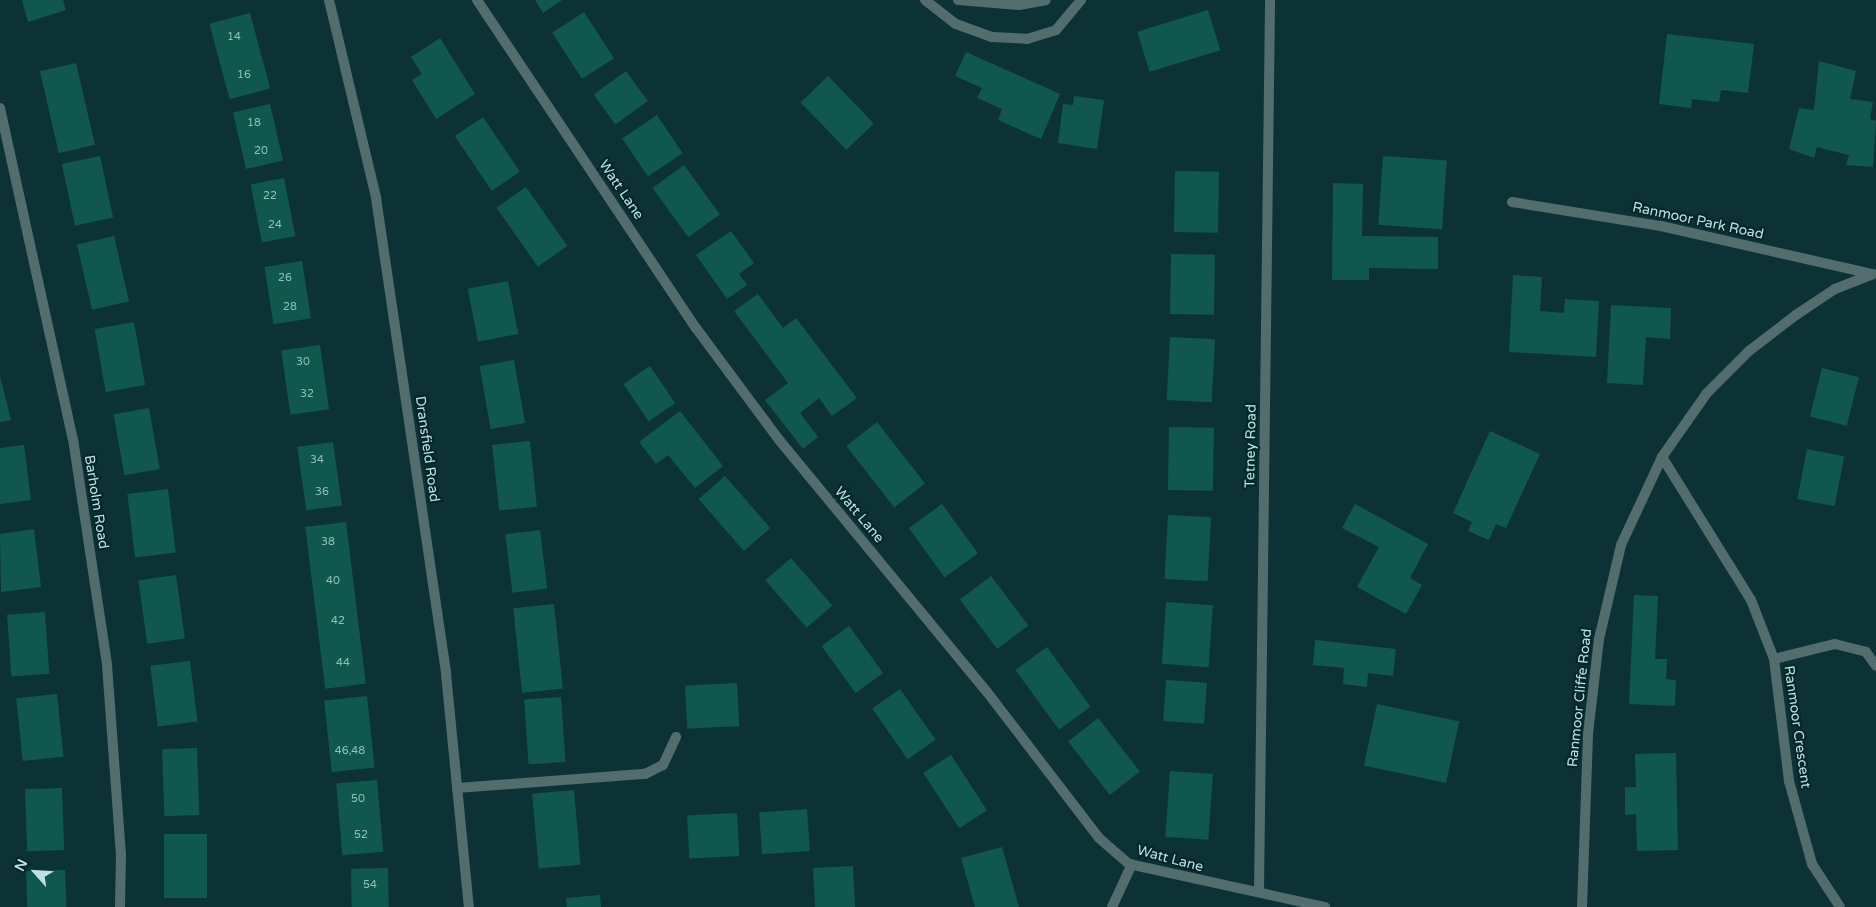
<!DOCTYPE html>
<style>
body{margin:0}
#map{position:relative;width:1876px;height:907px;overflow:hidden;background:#0d3235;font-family:"Varela Round",sans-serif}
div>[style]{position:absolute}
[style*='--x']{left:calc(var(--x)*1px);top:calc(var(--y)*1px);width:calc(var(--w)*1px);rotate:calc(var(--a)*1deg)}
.building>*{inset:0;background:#10584e;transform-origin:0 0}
.lane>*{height:10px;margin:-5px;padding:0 5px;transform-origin:5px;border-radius:5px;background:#536d6f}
.street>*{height:10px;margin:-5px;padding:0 5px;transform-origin:5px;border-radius:5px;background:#536d6f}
span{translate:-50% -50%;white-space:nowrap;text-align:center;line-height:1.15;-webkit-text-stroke:4.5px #02282b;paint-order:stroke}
.number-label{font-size:11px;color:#93bebd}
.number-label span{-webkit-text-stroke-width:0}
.street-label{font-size:14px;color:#bfe0e2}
.north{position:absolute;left:10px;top:847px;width:50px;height:50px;-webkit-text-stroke:4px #02282b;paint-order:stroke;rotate:296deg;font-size:14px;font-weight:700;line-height:20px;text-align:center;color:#bfe0e2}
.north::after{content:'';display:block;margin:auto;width:18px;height:22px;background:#bfe0e2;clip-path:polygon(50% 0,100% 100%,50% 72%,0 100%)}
</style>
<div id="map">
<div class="building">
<div style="clip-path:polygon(22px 0,63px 0,66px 10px,28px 22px)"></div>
<div style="clip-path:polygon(535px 0,562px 0,543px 13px)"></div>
<div style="left:1208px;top:10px;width:42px;height:74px;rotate:73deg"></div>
<div style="left:584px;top:12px;width:55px;height:38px;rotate:57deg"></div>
<div style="left:250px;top:13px;width:78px;height:42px;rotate:75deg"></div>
<div style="clip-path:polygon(1667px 34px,1754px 44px,1748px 93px,1721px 90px,1719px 102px,1692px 99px,1691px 108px,1659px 104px)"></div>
<div style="clip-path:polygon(440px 38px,475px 94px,436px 119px,412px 80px,422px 74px,411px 57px)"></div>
<div style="clip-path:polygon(966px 52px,1060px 94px,1041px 139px,998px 120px,1002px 109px,977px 98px,982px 88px,955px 76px)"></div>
<div style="clip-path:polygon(1819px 61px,1856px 71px,1850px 99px,1873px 102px,1870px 119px,1876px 121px,1873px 167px,1846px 165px,1849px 155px,1817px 147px,1814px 158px,1789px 149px,1799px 108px,1814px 110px)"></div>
<div style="left:76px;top:63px;width:84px;height:37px;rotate:77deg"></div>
<div style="left:626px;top:71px;width:37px;height:40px;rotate:54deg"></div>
<div style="left:828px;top:76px;width:66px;height:38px;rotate:46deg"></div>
<div style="clip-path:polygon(1074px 96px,1104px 100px,1097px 149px,1058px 143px,1063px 104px,1073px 105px)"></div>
<div style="left:270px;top:104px;width:58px;height:38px;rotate:77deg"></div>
<div style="left:657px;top:115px;width:46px;height:42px;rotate:56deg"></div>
<div style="left:483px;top:117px;width:66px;height:34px;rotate:56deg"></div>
<div style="left:100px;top:156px;width:63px;height:39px;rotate:78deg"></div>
<div style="left:1383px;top:156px;width:64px;height:69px;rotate:4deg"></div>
<div style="left:684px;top:165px;width:61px;height:39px;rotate:54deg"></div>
<div style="left:1175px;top:171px;width:44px;height:61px;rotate:1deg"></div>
<div style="left:284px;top:178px;width:59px;height:34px;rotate:79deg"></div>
<div style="clip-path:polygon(1333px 183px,1363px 184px,1362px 236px,1438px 237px,1438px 269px,1369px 268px,1369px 280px,1332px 280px)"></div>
<div style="left:526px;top:187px;width:72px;height:36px;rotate:55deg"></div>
<div style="clip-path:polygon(731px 231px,754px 263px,739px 274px,747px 285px,727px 299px,696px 255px)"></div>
<div style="left:114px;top:236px;width:67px;height:38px;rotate:77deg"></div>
<div style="left:1171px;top:254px;width:44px;height:60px;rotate:1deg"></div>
<div style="left:302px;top:261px;width:58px;height:38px;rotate:81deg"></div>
<div style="clip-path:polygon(1513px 275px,1542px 277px,1540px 311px,1564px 313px,1565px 299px,1599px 301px,1596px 357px,1509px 352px)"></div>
<div style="left:508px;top:281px;width:54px;height:41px;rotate:79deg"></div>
<div style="clip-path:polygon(758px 294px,783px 328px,796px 318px,857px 398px,832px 416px,819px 398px,800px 413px,818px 437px,803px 449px,765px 400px,788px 383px,734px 311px)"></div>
<div style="clip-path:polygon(1611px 305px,1671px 308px,1670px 339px,1646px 337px,1643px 385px,1607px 383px)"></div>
<div style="left:134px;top:322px;width:64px;height:40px;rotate:80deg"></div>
<div style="left:1170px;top:337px;width:45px;height:63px;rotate:3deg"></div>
<div style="left:320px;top:345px;width:65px;height:39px;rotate:82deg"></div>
<div style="left:514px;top:360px;width:64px;height:35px;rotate:80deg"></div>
<div style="left:650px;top:366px;width:45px;height:32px;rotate:56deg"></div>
<div style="left:1822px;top:368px;width:38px;height:50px;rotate:14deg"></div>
<div style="clip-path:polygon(0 376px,11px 420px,0 422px)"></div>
<div style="left:149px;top:408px;width:62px;height:36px;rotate:80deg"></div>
<div style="clip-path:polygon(680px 411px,723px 466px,695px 488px,668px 455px,656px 464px,639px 442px)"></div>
<div style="left:877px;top:422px;width:78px;height:39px;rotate:52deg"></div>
<div style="left:1169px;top:427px;width:45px;height:63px;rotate:1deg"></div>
<div style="clip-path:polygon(1490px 431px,1540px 454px,1506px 528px,1496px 524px,1489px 540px,1468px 531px,1472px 522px,1453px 513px)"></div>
<div style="left:530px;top:441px;width:66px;height:38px;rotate:84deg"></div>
<div style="left:333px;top:442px;width:64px;height:36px;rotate:82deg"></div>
<div style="clip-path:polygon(24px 445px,31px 500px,0 504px,0 448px)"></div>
<div style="left:1807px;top:449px;width:38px;height:51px;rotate:11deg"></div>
<div style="left:725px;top:476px;width:69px;height:35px;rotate:49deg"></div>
<div style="left:168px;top:489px;width:64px;height:41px;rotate:83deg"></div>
<div style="left:942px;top:504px;width:61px;height:41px;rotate:54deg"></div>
<div style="clip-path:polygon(1355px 504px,1428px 544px,1410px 578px,1422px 585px,1406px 614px,1357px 587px,1379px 547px,1342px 528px)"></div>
<div style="left:1168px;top:515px;width:43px;height:64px;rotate:3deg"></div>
<div style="left:346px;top:522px;width:163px;height:41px;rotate:83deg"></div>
<div style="clip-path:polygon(34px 529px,41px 587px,1px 592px,0 534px)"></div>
<div style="left:540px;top:530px;width:59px;height:35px;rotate:83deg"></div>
<div style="left:791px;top:558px;width:63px;height:34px;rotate:49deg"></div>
<div style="left:176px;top:575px;width:64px;height:38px;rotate:82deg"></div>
<div style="left:991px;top:576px;width:62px;height:39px;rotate:53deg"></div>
<div style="clip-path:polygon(1634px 595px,1658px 596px,1655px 659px,1667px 659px,1666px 679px,1676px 680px,1675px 706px,1629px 704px)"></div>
<div style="left:1166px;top:602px;width:47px;height:62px;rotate:4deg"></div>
<div style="left:554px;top:604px;width:85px;height:41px;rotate:84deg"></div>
<div style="left:45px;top:612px;width:62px;height:38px;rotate:86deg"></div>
<div style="left:849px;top:626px;width:58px;height:34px;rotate:54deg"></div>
<div style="clip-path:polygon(1315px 640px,1396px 649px,1393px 676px,1368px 673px,1367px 687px,1343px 684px,1344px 668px,1313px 665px)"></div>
<div style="left:1047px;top:647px;width:74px;height:39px;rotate:54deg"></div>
<div style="left:190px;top:661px;width:61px;height:40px;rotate:83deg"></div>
<div style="left:1166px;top:680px;width:41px;height:41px;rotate:4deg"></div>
<div style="left:737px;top:683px;width:43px;height:52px;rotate:87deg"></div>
<div style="left:900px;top:689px;width:62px;height:34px;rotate:55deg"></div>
<div style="left:57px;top:694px;width:63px;height:41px;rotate:84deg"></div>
<div style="left:367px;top:696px;width:72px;height:43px;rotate:84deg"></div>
<div style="left:561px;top:697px;width:65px;height:37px;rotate:86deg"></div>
<div style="left:1377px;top:704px;width:84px;height:63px;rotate:12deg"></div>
<div style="left:1098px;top:718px;width:68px;height:38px;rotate:52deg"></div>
<div style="left:197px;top:748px;width:67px;height:35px;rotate:88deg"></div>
<div style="clip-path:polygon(1676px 753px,1678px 850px,1637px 851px,1636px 814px,1625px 815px,1625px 787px,1636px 787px,1635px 754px)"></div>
<div style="left:951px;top:755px;width:66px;height:33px;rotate:57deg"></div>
<div style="left:1170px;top:771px;width:43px;height:66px;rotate:4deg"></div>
<div style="left:377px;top:780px;width:72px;height:41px;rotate:85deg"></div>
<div style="left:62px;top:788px;width:62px;height:37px;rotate:88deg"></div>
<div style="left:574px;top:790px;width:75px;height:42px;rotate:85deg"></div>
<div style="left:807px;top:809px;width:42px;height:48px;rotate:86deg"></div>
<div style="left:737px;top:813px;width:43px;height:50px;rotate:87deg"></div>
<div style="left:207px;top:834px;width:64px;height:43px;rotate:90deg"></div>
<div style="clip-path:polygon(1002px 847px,1019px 907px,975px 907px,961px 858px)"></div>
<div style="left:853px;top:866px;width:41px;height:40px;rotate:87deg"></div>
<div style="left:388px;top:868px;width:39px;height:37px;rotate:89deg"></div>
<div style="left:65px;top:870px;width:37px;height:39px;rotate:88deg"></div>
<div style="left:600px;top:895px;width:12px;height:34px;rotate:85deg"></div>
</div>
<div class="lane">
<div style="--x:925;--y:0;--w:39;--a:38"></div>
<div style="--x:956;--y:24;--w:38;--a:20"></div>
<div style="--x:992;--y:37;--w:35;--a:3"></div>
<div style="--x:1027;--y:39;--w:30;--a:-17"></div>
<div style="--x:1056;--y:30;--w:39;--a:-50"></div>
<div style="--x:457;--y:788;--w:189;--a:-4.3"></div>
<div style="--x:645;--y:774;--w:20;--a:-27"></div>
<div style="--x:663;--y:765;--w:31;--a:-65"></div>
</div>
<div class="street">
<div style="--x:329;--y:0;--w:204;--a:76.6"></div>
<div style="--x:376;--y:198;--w:481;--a:81.6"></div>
<div style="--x:446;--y:674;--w:234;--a:84.4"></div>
<div style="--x:477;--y:0;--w:394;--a:56.3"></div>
<div style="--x:696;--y:328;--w:141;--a:53.4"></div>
<div style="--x:780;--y:441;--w:325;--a:50.5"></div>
<div style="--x:987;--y:692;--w:184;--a:52.5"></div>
<div style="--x:1099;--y:838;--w:40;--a:41"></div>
<div style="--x:1129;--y:864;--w:201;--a:12.4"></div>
<div style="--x:958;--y:0;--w:61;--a:4.7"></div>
<div style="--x:1019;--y:5;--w:27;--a:-10"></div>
<div style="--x:0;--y:108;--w:339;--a:77.6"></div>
<div style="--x:73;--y:439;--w:229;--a:81.4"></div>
<div style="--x:107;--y:665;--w:190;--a:85.8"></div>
<div style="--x:121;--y:854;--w:53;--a:91.1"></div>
<div style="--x:1512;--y:202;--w:151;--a:9.2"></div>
<div style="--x:1661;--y:226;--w:217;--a:12.8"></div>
<div style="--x:1662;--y:457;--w:168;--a:58.1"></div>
<div style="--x:1751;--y:600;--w:63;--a:68.7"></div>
<div style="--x:1774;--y:659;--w:123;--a:83"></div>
<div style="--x:1789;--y:781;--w:86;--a:74.5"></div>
<div style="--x:1812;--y:864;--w:51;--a:56.9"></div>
<div style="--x:1774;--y:659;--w:63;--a:-13.8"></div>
<div style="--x:1835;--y:644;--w:32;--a:14"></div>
<div style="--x:1866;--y:652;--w:17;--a:54"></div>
<div style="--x:1259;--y:892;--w:892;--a:-89.29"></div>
<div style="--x:1112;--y:907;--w:47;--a:-65.1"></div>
<div style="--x:1582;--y:907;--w:173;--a:-88"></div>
<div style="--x:1588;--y:734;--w:96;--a:-83.4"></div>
<div style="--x:1599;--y:639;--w:97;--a:-76.8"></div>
<div style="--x:1621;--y:545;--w:97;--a:-65"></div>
<div style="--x:1662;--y:457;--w:78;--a:-54.9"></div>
<div style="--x:1707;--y:393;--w:59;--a:-45"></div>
<div style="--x:1749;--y:351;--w:59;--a:-37.5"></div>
<div style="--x:1796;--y:315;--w:47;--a:-33.7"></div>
<div style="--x:1835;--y:289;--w:41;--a:-21.5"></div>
</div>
<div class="number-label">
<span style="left:234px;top:37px">14</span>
<span style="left:244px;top:75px">16</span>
<span style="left:254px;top:123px">18</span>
<span style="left:261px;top:151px">20</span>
<span style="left:270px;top:196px">22</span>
<span style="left:275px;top:225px">24</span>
<span style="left:285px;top:278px">26</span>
<span style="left:290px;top:307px">28</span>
<span style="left:303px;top:362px">30</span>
<span style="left:307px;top:394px">32</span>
<span style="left:317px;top:460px">34</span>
<span style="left:322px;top:492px">36</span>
<span style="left:328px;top:542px">38</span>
<span style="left:333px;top:581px">40</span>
<span style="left:338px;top:621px">42</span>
<span style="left:343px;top:663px">44</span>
<span style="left:350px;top:751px">46,48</span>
<span style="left:358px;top:799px">50</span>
<span style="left:361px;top:835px">52</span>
<span style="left:370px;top:885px">54</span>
</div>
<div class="street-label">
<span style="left:621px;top:190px;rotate:56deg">Watt Lane</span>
<span style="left:1698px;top:221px;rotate:12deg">Ranmoor Park Road</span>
<span style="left:1251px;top:446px;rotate:-89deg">Tetney Road</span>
<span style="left:427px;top:449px;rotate:82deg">Dransfield Road</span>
<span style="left:96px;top:502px;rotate:81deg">Barholm Road</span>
<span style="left:859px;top:515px;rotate:50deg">Watt Lane</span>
<span style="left:1580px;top:698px;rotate:-84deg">Ranmoor Cliffe Road</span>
<span style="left:1797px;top:727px;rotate:82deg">Ranmoor Crescent</span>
<span style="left:1170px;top:859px;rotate:15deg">Watt Lane</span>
</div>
<div class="north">N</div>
</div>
